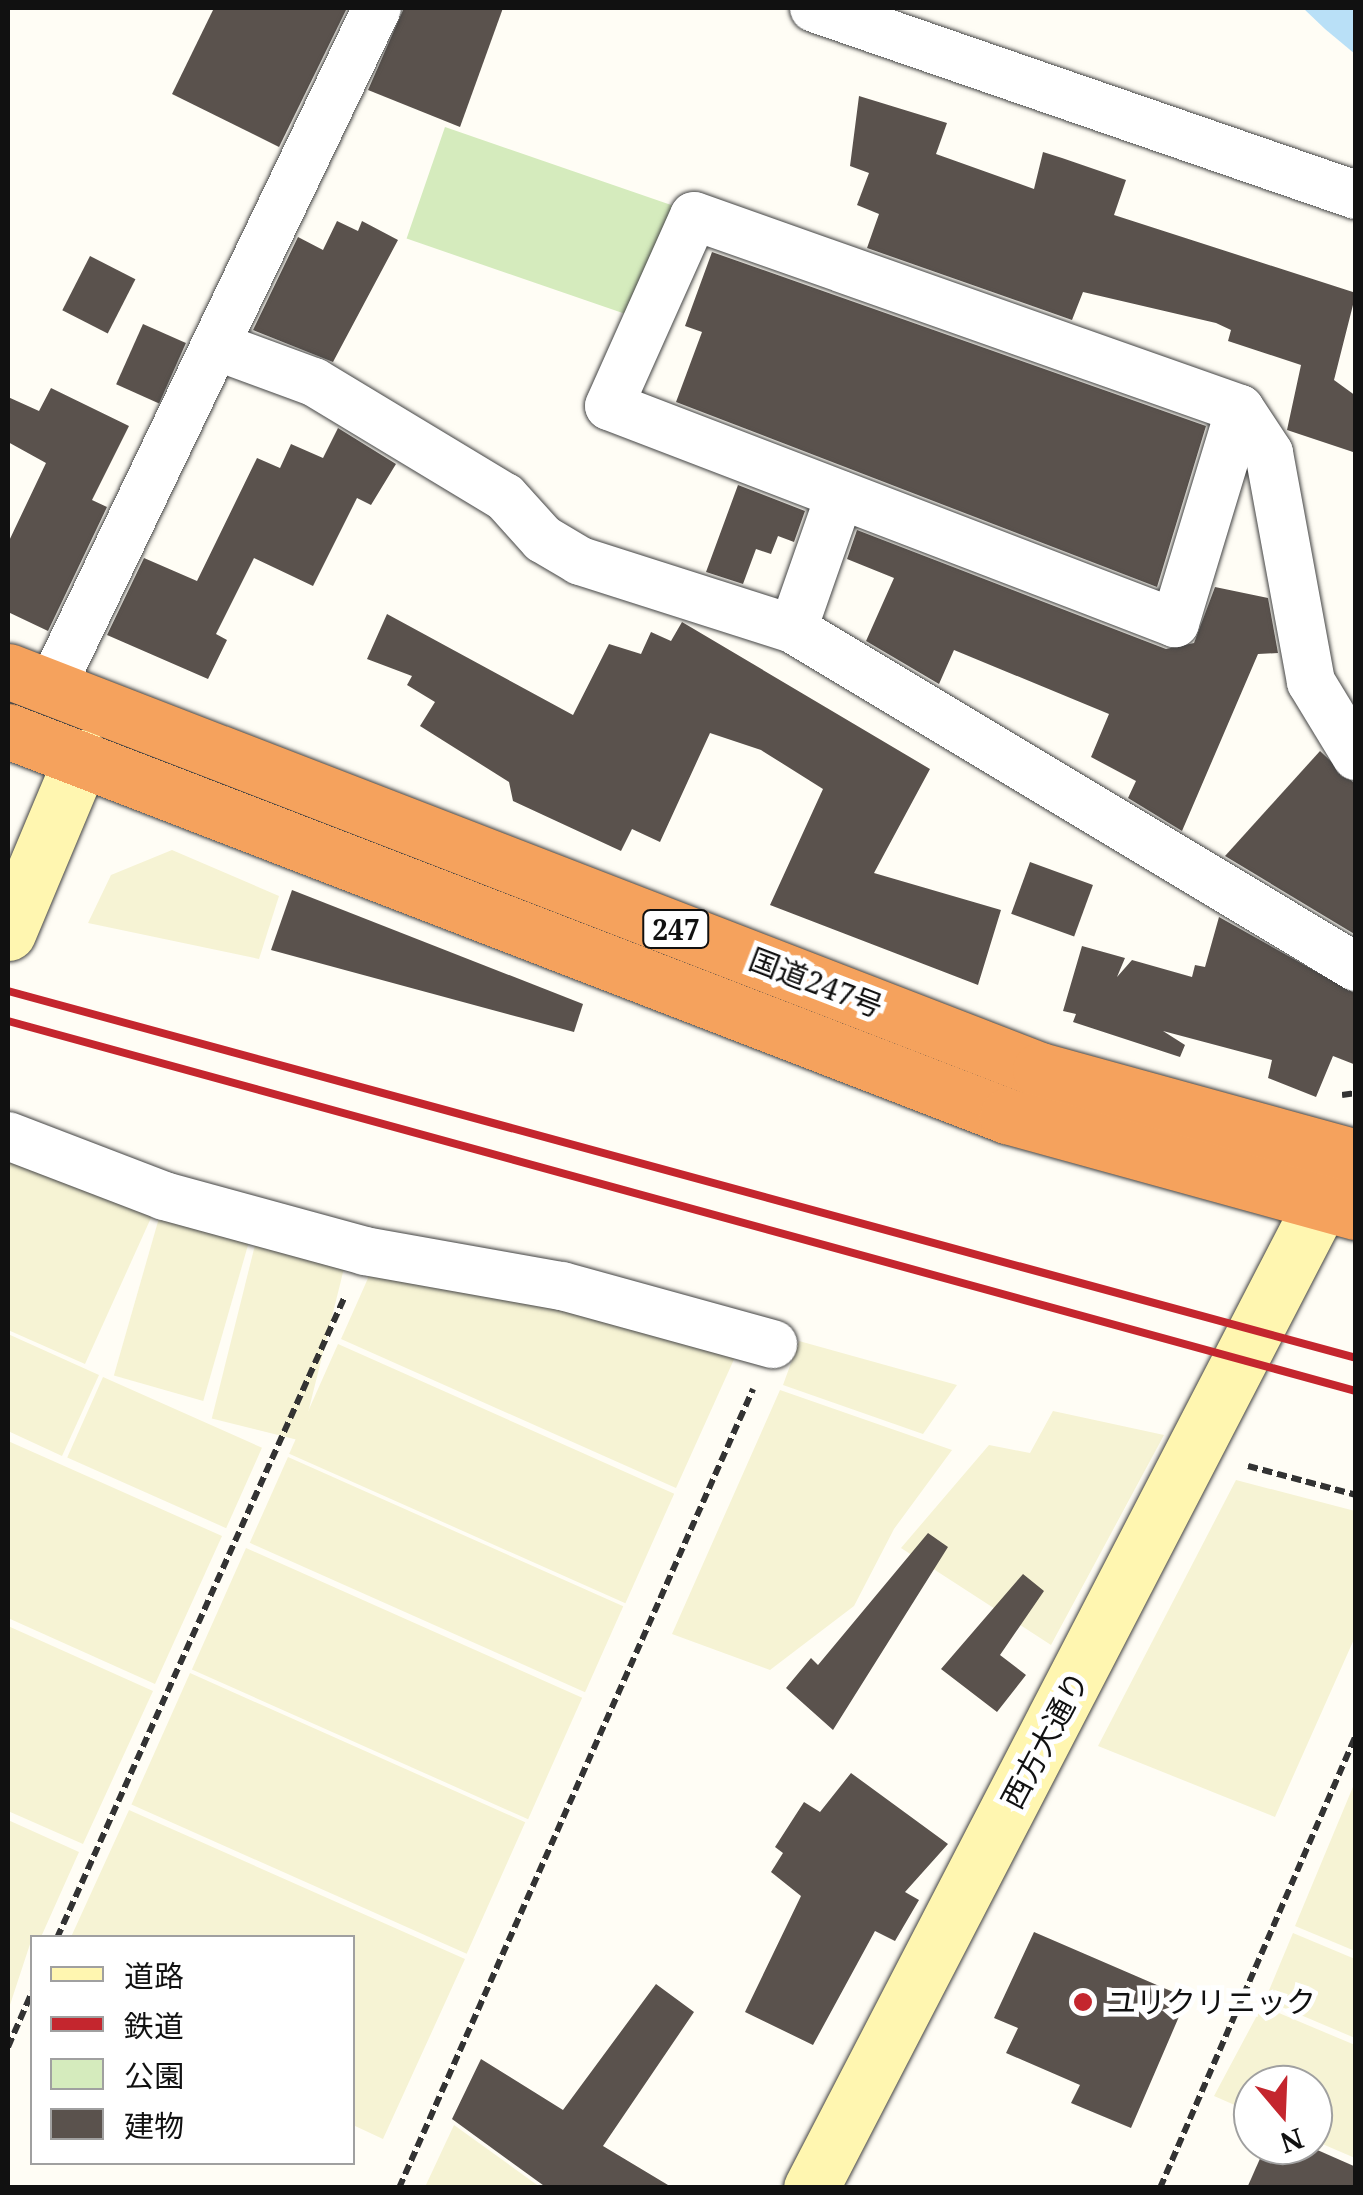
<!DOCTYPE html>
<meta charset="utf-8">
<style>
body{margin:0}
#map{position:relative;width:1363px;height:2195px;overflow:hidden;background:#fffdf5;font-family:"Noto Serif","Noto Sans JP",serif}
div>[style]{position:absolute}
[style*='--x']{left:calc(var(--x)*1px);top:calc(var(--y)*1px);width:calc(var(--w)*1px);rotate:calc(var(--a)*1deg)}
.farmland>*{inset:0;background:#f6f3d4;transform-origin:0 0}
.green>*{inset:0;background:#d5ebbd;transform-origin:0 0}
.water>*{inset:0;background:#b9e0f7}
.building>*{inset:0;background:#5a524d;transform-origin:0 0}
.path>*{height:6px;margin-top:-3px;transform-origin:0;background:repeating-linear-gradient(90deg,#333 0 10px,transparent 0 15px)}
.roads{filter:drop-shadow(0 0 2px #444) drop-shadow(0 0 2px #444)}
.street>*{height:48px;margin:-24px;padding:0 24px;transform-origin:24px;border-radius:24px;background:#fff}
.secondary>*{height:55px;margin:-27.5px;padding:0 27.5px;transform-origin:27.5px;border-radius:27.5px;background:#fff6b0}
.highway>*{height:55px;margin:-27.5px;padding:0 27.5px;transform-origin:27.5px;border-radius:27.5px;background:#f5a25d}
.rail>*{height:8px;margin:-4px;padding:0 4px;transform-origin:4px;border-radius:4px;background:#c4262e}
.dots>*{width:28px;height:28px;translate:-50% -50%;box-sizing:border-box;border:5px solid #fff;border-radius:50%}
span{translate:-50% -50%;white-space:nowrap;text-align:center;line-height:1.15;-webkit-text-stroke:10px #fff;paint-order:stroke}
.shield-label span{padding:2px 8px;background:#fff;border:2px solid;border-radius:8px;-webkit-text-stroke-width:0}
.shield-label{font-size:28px;color:#111;font-weight:700}
.street-label{font-size:30px;color:#111}
.poi-label{font-size:30px;color:#111}
.left{translate:0 -50%;text-align:left}
.frame{position:absolute;inset:0;border:10px solid #111;pointer-events:none}
.legend{position:absolute;left:30px;top:1935px;width:325px;height:230px;box-sizing:border-box;background:#fff;border:2px solid #a0a0a0;margin:0;padding:12px 18px;list-style:none;font-size:30px;color:#111}
.legend li{display:flex;align-items:center;gap:20px;height:50px}
.legend b{width:50px;border:2px solid #a0a0a0}
.north{position:absolute;left:1233px;top:2065px;width:100px;height:100px;box-sizing:border-box;background:#fff;border:2px solid #a0a0a0;border-radius:50%;rotate:161deg;font-size:28px;font-weight:700;line-height:40px;text-align:center;color:#111}
.north::after{content:'';display:block;margin:auto;width:35px;height:45px;background:#c4262e;clip-path:polygon(50% 0,100% 100%,50% 72%,0 100%)}
</style>
<div id="map">
<div class="farmland">
<div style="clip-path:polygon(172px 850px,279px 896px,259px 959px,88px 923px,111px 875px)"></div>
<div style="clip-path:polygon(8px 1157px,155px 1209px,85px 1364px,8px 1330px)"></div>
<div style="left:161px;top:1211px;width:93px;height:171px;rotate:16deg"></div>
<div style="left:257px;top:1237px;width:92px;height:187px;rotate:14deg"></div>
<div style="clip-path:polygon(388px 1274px,740px 1346px,676px 1488px,341px 1339px,369px 1276px)"></div>
<div style="clip-path:polygon(8px 1334px,99px 1375px,62px 1456px,8px 1431px)"></div>
<div style="clip-path:polygon(799px 1341px,957px 1385px,923px 1434px,783px 1385px)"></div>
<div style="left:338px;top:1344px;width:368px;height:120px;rotate:24deg"></div>
<div style="left:103px;top:1377px;width:174px;height:88px;rotate:24deg"></div>
<div style="clip-path:polygon(780px 1390px,952px 1450px,894px 1529px,854px 1606px,770px 1670px,672px 1634px)"></div>
<div style="clip-path:polygon(1053px 1411px,1164px 1435px,1051px 1645px,901px 1548px,989px 1445px,1030px 1453px)"></div>
<div style="clip-path:polygon(8px 1441px,222px 1536px,155px 1684px,8px 1618px)"></div>
<div style="left:288px;top:1457px;width:367px;height:94px;rotate:24deg"></div>
<div style="clip-path:polygon(1236px 1480px,1355px 1511px,1355px 1637px,1275px 1817px,1098px 1746px)"></div>
<div style="left:246px;top:1548px;width:368px;height:133px;rotate:24deg"></div>
<div style="clip-path:polygon(8px 1626px,153px 1691px,83px 1844px,8px 1811px)"></div>
<div style="left:190px;top:1673px;width:367px;height:144px;rotate:24deg"></div>
<div style="clip-path:polygon(1355px 1782px,1355px 1951px,1295px 1926px)"></div>
<div style="clip-path:polygon(129px 1810px,465px 1959px,383px 2139px,353px 2125px,352px 1938px,71px 1937px)"></div>
<div style="clip-path:polygon(8px 1820px,79px 1852px,41px 1937px,32px 1938px,8px 2011px)"></div>
<div style="clip-path:polygon(1293px 1933px,1355px 1959px,1355px 2038px,1265px 2000px)"></div>
<div style="clip-path:polygon(1262px 2006px,1355px 2045px,1355px 2158px,1313px 2140px,1313px 2085px,1253px 2085px,1253px 2113px,1214px 2096px)"></div>
<div style="clip-path:polygon(454px 2125px,540px 2187px,425px 2187px)"></div>
</div>
<div class="green">
<div style="left:445px;top:127px;width:240px;height:118px;rotate:19deg"></div>
</div>
<div class="water">
<div style="clip-path:polygon(1303px 8px,1355px 8px,1355px 54px,1325px 29px)"></div>
</div>
<div class="building">
<div style="clip-path:polygon(214px 8px,347px 8px,279px 147px,172px 94px)"></div>
<div style="clip-path:polygon(404px 8px,503px 8px,460px 127px,368px 90px)"></div>
<div style="clip-path:polygon(859px 96px,947px 123px,936px 154px,1034px 189px,1043px 152px,1062px 158px,1126px 180px,1114px 215px,1356px 293px,1334px 380px,1356px 396px,1356px 453px,1287px 430px,1301px 365px,1228px 341px,1231px 330px,1216px 323px,1083px 292px,1072px 320px,867px 248px,879px 214px,857px 205px,869px 173px,850px 166px)"></div>
<div style="clip-path:polygon(337px 221px,358px 231px,362px 221px,398px 240px,333px 362px,253px 330px,298px 237px,323px 250px)"></div>
<div style="clip-path:polygon(712px 252px,1206px 426px,1157px 587px,676px 402px,702px 332px,685px 326px)"></div>
<div style="left:90px;top:256px;width:51px;height:61px;rotate:27deg"></div>
<div style="left:143px;top:324px;width:47px;height:66px;rotate:24deg"></div>
<div style="clip-path:polygon(51px 388px,129px 426px,92px 500px,107px 507px,48px 631px,8px 612px,8px 543px,46px 463px,8px 442px,8px 397px,39px 411px)"></div>
<div style="clip-path:polygon(338px 428px,396px 464px,371px 505px,357px 498px,313px 586px,254px 558px,216px 634px,227px 640px,208px 679px,107px 635px,144px 558px,197px 581px,257px 458px,280px 468px,291px 444px,323px 458px)"></div>
<div style="clip-path:polygon(738px 485px,805px 511px,794px 542px,778px 536px,771px 554px,756px 549px,743px 584px,706px 572px)"></div>
<div style="clip-path:polygon(857px 530px,1166px 649px,1194px 643px,1215px 587px,1268px 598px,1278px 653px,1258px 654px,1182px 831px,1128px 798px,1136px 781px,1091px 757px,1109px 714px,954px 650px,939px 684px,866px 641px,894px 578px,847px 559px)"></div>
<div style="clip-path:polygon(387px 614px,573px 715px,609px 644px,641px 654px,651px 632px,671px 641px,682px 622px,930px 769px,874px 873px,1001px 910px,978px 985px,770px 905px,823px 789px,761px 750px,710px 733px,660px 842px,632px 829px,621px 851px,513px 801px,509px 782px,420px 726px,435px 702px,407px 685px,412px 676px,367px 659px)"></div>
<div style="clip-path:polygon(1320px 751px,1356px 785px,1356px 935px,1225px 856px)"></div>
<div style="left:1030px;top:862px;width:67px;height:55px;rotate:20deg"></div>
<div style="clip-path:polygon(292px 890px,583px 1004px,574px 1032px,271px 950px)"></div>
<div style="clip-path:polygon(1219px 917px,1356px 994px,1356px 1065px,1333px 1056px,1316px 1097px,1268px 1078px,1272px 1060px,1163px 1031px,1185px 1045px,1180px 1057px,1073px 1022px,1076px 1014px,1063px 1011px,1082px 946px,1125px 958px,1117px 977px,1132px 960px,1192px 977px,1195px 965px,1205px 967px)"></div>
<div style="clip-path:polygon(928px 1533px,948px 1547px,833px 1730px,786px 1688px,811px 1658px,818px 1665px)"></div>
<div style="clip-path:polygon(1023px 1574px,1044px 1591px,1000px 1655px,1026px 1675px,997px 1712px,941px 1669px)"></div>
<div style="clip-path:polygon(851px 1773px,948px 1844px,905px 1892px,919px 1900px,895px 1941px,875px 1931px,813px 2045px,745px 2012px,801px 1896px,771px 1872px,783px 1853px,775px 1847px,804px 1802px,820px 1812px)"></div>
<div style="clip-path:polygon(1034px 1932px,1187px 1998px,1131px 2128px,1071px 2103px,1080px 2085px,1006px 2053px,1018px 2028px,994px 2018px)"></div>
<div style="clip-path:polygon(656px 1984px,694px 2012px,603px 2146px,673px 2188px,547px 2188px,452px 2119px,481px 2059px,563px 2110px)"></div>
<div style="clip-path:polygon(1266px 2145px,1306px 2145px,1356px 2167px,1356px 2188px,1247px 2188px)"></div>
</div>
<div class="path">
<div style="--x:1342;--y:1095;--w:14;--a:-8"></div>
<div style="--x:1248;--y:1466;--w:112;--a:15"></div>
<div style="--x:57;--y:1938;--w:704;--a:-65.84"></div>
<div style="--x:8;--y:2047;--w:60;--a:-66.4"></div>
<div style="--x:399;--y:2188;--w:874;--a:-66.1"></div>
<div style="--x:1160;--y:2188;--w:493;--a:-66.6"></div>
</div>
<div class="roads">
<div class="street">
<div style="--x:814;--y:8;--w:573;--a:19.04"></div>
<div style="--x:216;--y:346;--w:104;--a:20.2"></div>
<div style="--x:314;--y:382;--w:223;--a:31.1"></div>
<div style="--x:505;--y:497;--w:57;--a:47.9"></div>
<div style="--x:543;--y:539;--w:43;--a:30.7"></div>
<div style="--x:580;--y:561;--w:224;--a:17.7"></div>
<div style="--x:793;--y:629;--w:657;--a:30.98"></div>
<div style="--x:1240;--y:409;--w:224;--a:106.9"></div>
<div style="--x:1175;--y:623;--w:606;--a:-159.02"></div>
<div style="--x:609;--y:406;--w:208;--a:-65.9"></div>
<div style="--x:694;--y:216;--w:579;--a:19.47"></div>
<div style="--x:1240;--y:409;--w:53;--a:56.6"></div>
<div style="--x:1269;--y:453;--w:233;--a:79.6"></div>
<div style="--x:1311;--y:682;--w:87;--a:58.7"></div>
<div style="--x:793;--y:629;--w:142;--a:-70.7"></div>
<div style="--x:51;--y:688;--w:754;--a:-64.39"></div>
<div style="--x:8;--y:1136;--w:167;--a:21"></div>
<div style="--x:164;--y:1196;--w:208;--a:15.3"></div>
<div style="--x:365;--y:1251;--w:200;--a:10.1"></div>
<div style="--x:562;--y:1286;--w:219;--a:15.4"></div>
</div>
<div class="secondary">
<div style="--x:8;--y:933;--w:191;--a:-67.2"></div>
<div style="--x:811;--y:2188;--w:1154;--a:-62.61"></div>
</div>
<div class="highway">
<div style="--x:8;--y:671;--w:1106;--a:21.14"></div>
<div style="--x:1040;--y:1070;--w:328;--a:15.4"></div>
<div style="--x:8;--y:731;--w:1071;--a:21.08"></div>
<div style="--x:1007;--y:1116;--w:362;--a:15.4"></div>
</div>
</div>
<div class="rail">
<div style="--x:8;--y:991;--w:1397;--a:15.23"></div>
<div style="--x:8;--y:1021;--w:1398;--a:15.35"></div>
</div>
<div class="dots">
<div style="left:1083px;top:2002px;background:#c4262e"></div>
</div>
<div class="shield-label">
<span style="left:676px;top:929px">247</span>
</div>
<div class="street-label">
<span style="left:816px;top:983px;rotate:21deg">国道247号</span>
<span style="left:1045px;top:1740px;rotate:-62deg">西方大通り</span>
</div>
<div class="poi-label">
<span class="left" style="left:1106px;top:2002px">ユリクリニック</span>
</div>
<div class="frame"></div>
<ul class="legend">
<li><b style="height:12px;background:#fff6b0"></b>道路</li>
<li><b style="height:12px;background:#c4262e"></b>鉄道</li>
<li><b style="height:28px;background:#d5ebbd"></b>公園</li>
<li><b style="height:28px;background:#5a524d"></b>建物</li>
</ul>
<div class="north">N</div>
</div>
